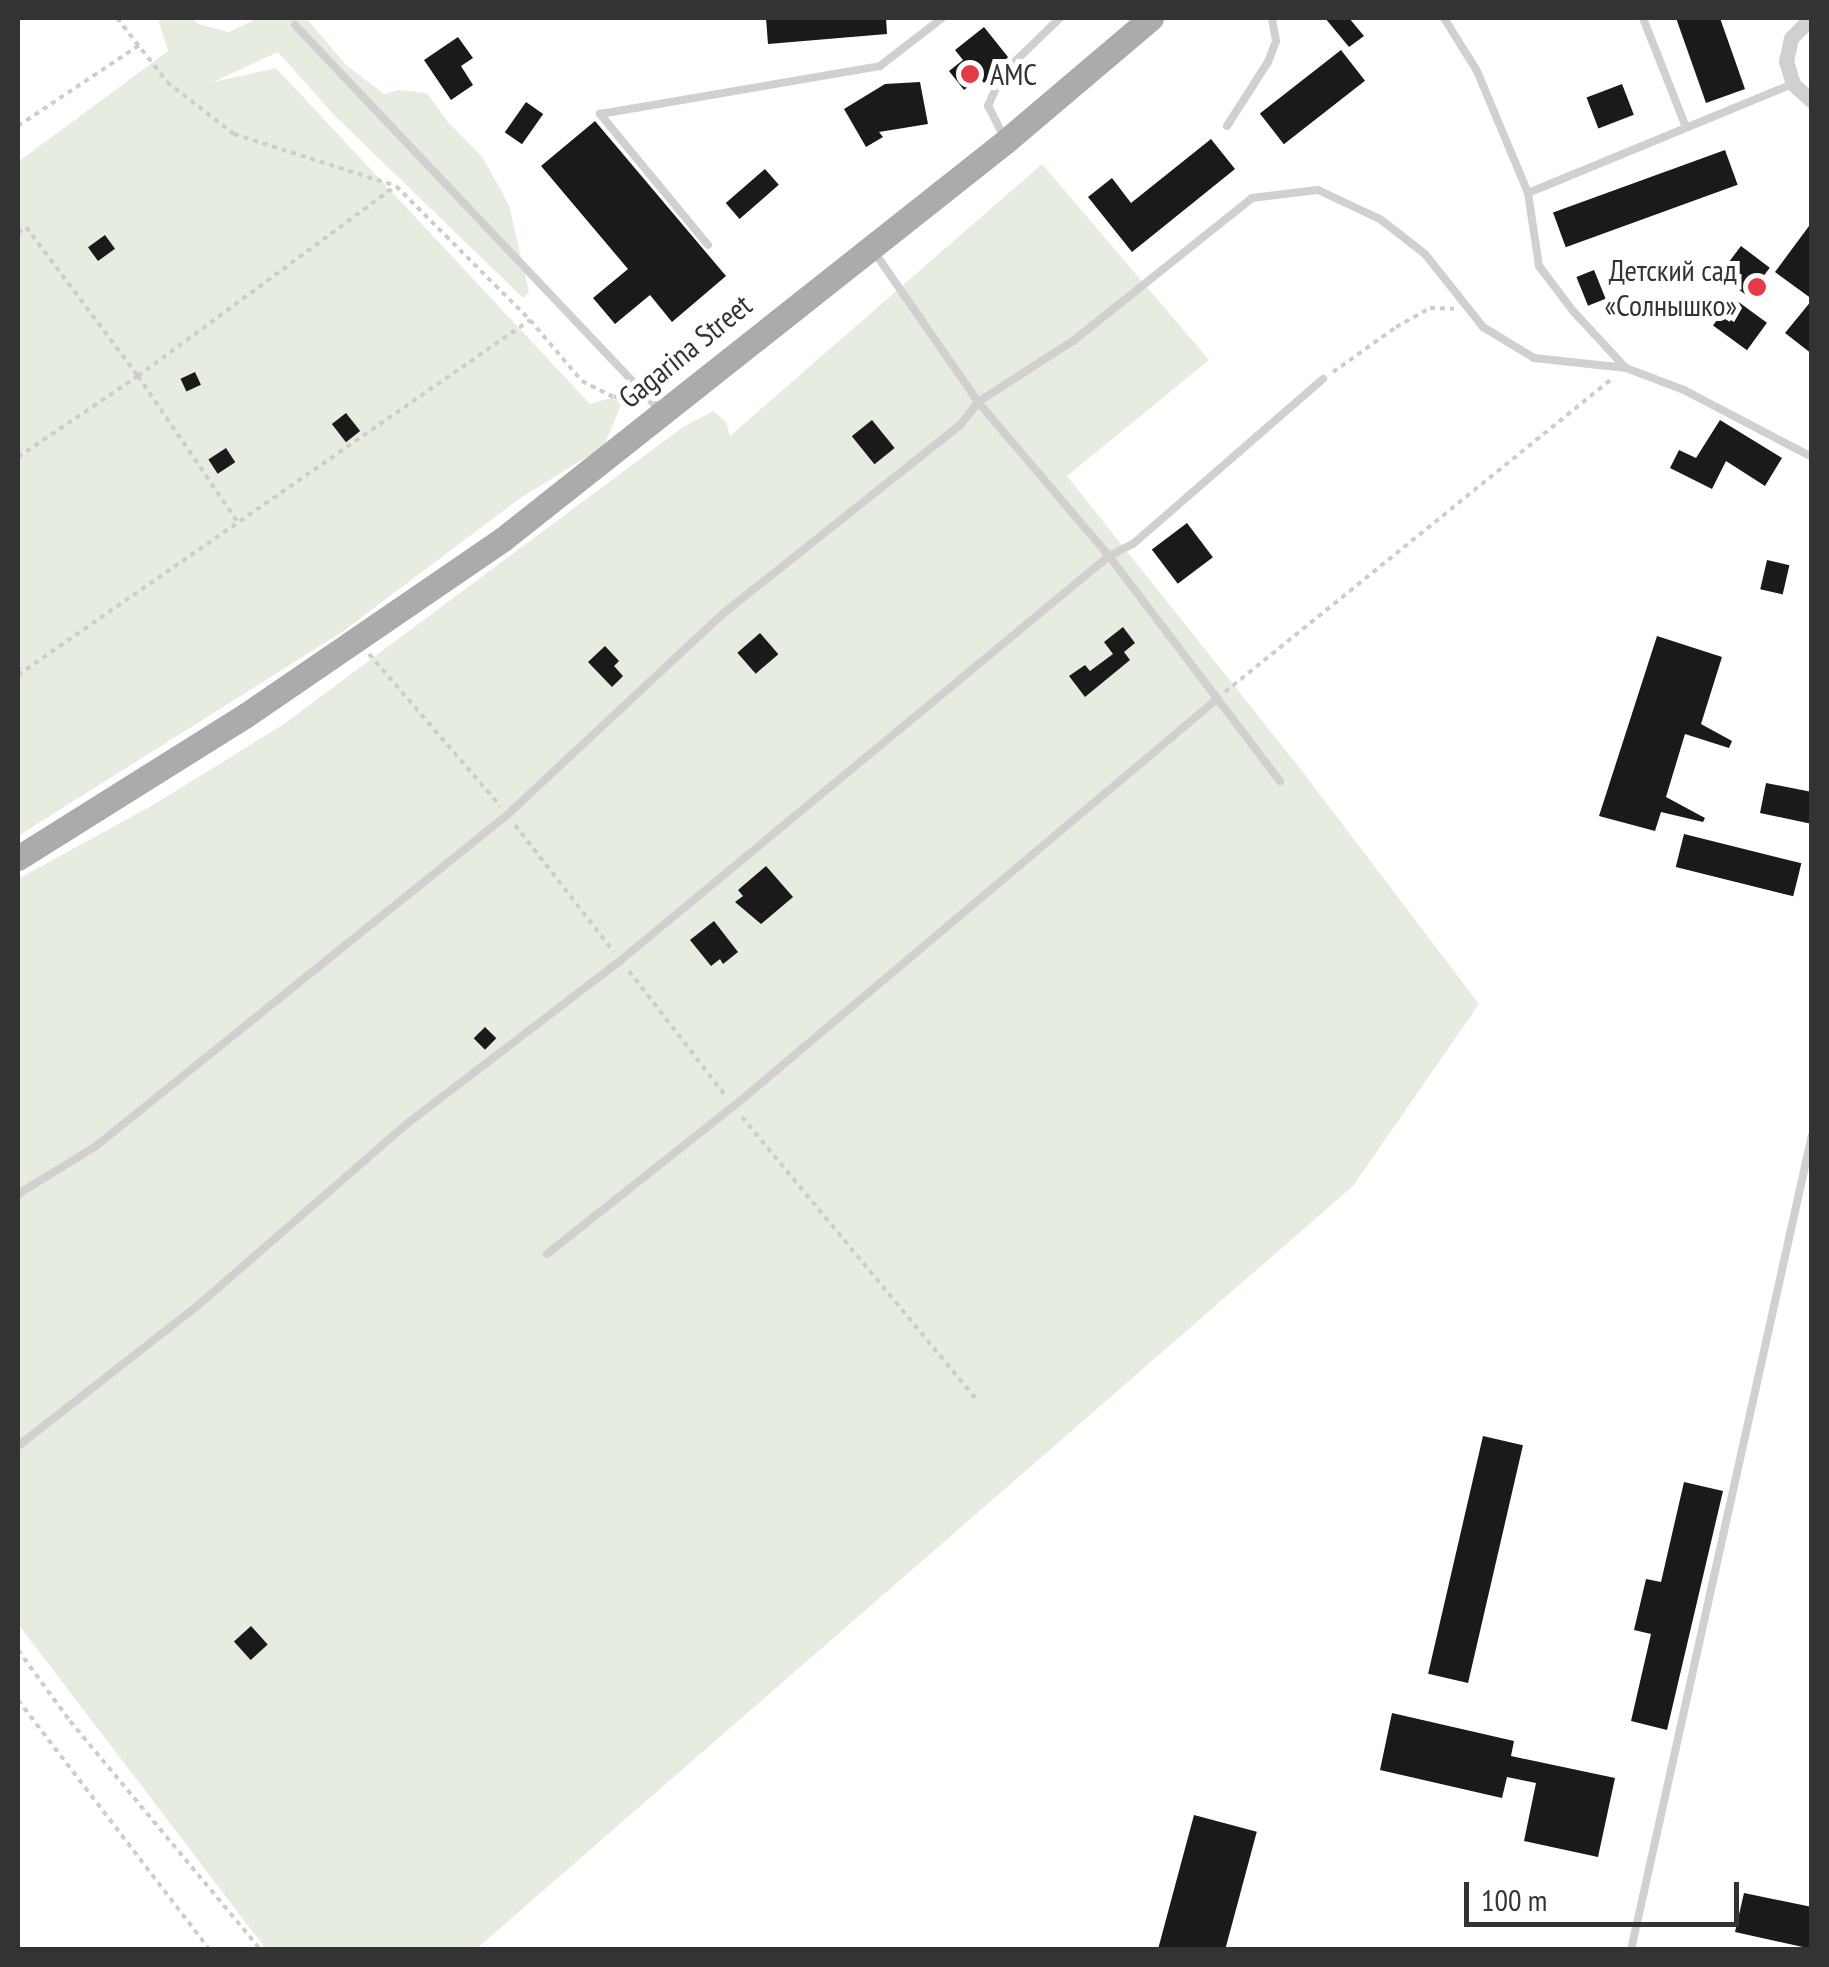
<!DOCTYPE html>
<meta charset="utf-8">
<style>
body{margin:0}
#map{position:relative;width:1829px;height:1967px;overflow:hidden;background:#fff;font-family:"PT Sans Narrow",sans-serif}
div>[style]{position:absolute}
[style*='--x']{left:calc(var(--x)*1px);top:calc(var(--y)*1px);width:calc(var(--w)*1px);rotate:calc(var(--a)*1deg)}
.green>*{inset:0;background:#e6ecdf}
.building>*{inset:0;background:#1a1a1a;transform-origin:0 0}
.path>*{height:4px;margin-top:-2px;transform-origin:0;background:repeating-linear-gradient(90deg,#cdcdcd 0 5px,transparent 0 10px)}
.service>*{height:8px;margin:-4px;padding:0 4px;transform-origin:4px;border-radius:4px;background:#d0d0d0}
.minor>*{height:15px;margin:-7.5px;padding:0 7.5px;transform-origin:7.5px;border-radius:7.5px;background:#d0d0d0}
.primary>*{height:25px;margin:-12.5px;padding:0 12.5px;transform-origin:12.5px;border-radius:12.5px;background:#ababab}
.dots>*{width:28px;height:28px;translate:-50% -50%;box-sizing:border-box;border:5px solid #fff;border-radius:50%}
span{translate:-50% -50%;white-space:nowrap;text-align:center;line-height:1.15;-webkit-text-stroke:10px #fff;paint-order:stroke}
.poi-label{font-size:30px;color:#333}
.left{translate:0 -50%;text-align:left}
.right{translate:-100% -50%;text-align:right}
.street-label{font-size:30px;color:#333}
.frame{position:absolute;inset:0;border:20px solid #333;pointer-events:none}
.scale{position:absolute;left:1464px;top:1882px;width:275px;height:45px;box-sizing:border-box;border:5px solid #333;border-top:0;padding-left:12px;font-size:30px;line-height:35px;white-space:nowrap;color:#333;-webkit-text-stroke:8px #fff;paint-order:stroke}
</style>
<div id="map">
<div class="green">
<div style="clip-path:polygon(191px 18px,198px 24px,229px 32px,258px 18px,306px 18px,346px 65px,384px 94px,399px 90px,427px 93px,447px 121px,483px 158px,509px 205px,529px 292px,523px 298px,334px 115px,278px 52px,213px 82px,276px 68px,590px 404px,614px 397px,623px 400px,604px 446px,519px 499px,342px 632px,18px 836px,18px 162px,168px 51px,158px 19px)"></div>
<div style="clip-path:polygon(1042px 164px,1209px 360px,1067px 476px,1302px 771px,1479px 1004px,1353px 1186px,476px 1949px,266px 1949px,18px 1624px,18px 879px,153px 805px,284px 724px,683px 427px,713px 411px,726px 422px,730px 436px)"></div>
</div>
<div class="building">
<div style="clip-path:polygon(766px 18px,886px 18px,887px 34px,768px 44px)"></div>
<div style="clip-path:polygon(1325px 18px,1349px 18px,1364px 36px,1349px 47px)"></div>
<div style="clip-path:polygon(1676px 18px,1720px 18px,1745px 89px,1706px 103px)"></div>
<div style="clip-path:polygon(984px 27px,1008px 57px,984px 83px,980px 78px,964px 90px,949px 71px,963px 60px,955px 50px)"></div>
<div style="clip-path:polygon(458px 37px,473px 58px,461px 66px,473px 85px,451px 100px,424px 60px)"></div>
<div style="left:1341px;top:50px;width:39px;height:103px;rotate:52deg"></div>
<div style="clip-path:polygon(920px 82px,928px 124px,879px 132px,883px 137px,866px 147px,844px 109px,885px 84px)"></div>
<div style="left:1622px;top:84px;width:33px;height:38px;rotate:69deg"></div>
<div style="left:526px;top:102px;width:21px;height:37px;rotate:35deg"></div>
<div style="clip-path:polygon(595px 121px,726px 276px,672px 322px,650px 295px,615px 324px,593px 298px,628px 269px,541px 166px)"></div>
<div style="clip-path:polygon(1211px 139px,1235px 169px,1132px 252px,1088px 197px,1112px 178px,1131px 203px)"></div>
<div style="left:1725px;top:150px;width:37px;height:183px;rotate:70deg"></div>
<div style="left:765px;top:169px;width:21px;height:52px;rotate:49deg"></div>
<div style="clip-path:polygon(1812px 222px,1812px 299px,1775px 272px)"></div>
<div style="left:105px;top:235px;width:17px;height:21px;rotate:54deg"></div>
<div style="left:1741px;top:246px;width:36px;height:36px;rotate:37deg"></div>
<div style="left:1594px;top:270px;width:31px;height:19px;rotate:68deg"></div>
<div style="left:1733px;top:298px;width:42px;height:34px;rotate:36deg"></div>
<div style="clip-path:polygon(1812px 300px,1812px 354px,1785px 333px)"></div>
<div style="left:195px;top:372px;width:14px;height:16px;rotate:65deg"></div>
<div style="left:346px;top:413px;width:23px;height:18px;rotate:52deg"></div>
<div style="left:872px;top:420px;width:36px;height:26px;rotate:51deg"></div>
<div style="clip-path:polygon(1720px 420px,1782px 458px,1765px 486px,1726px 461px,1712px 489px,1670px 468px,1679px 450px,1696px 458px)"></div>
<div style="left:226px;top:448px;width:17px;height:21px;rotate:57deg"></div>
<div style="left:1187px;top:523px;width:43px;height:44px;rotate:53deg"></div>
<div style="left:1767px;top:560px;width:23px;height:30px;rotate:13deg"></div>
<div style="clip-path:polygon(1123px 627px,1135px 643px,1124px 652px,1130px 660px,1085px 697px,1069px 676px,1085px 665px,1090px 671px,1113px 654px,1104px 642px)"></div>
<div style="left:760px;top:633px;width:28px;height:30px;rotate:49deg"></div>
<div style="clip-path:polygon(1657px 636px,1722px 657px,1701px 724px,1732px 741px,1729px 748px,1685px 734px,1666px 797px,1705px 818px,1703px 822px,1661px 812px,1655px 831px,1599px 816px)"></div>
<div style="clip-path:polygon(605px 646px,619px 661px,614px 666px,623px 676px,612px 687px,588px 662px)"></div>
<div style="clip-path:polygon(1766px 783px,1812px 792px,1812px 824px,1760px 813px)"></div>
<div style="left:1684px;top:834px;width:121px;height:34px;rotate:14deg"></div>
<div style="clip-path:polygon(766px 866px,793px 897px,761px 924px,735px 902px,743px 896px,738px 890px)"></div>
<div style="clip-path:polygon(714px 921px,738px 952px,723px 964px,720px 959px,711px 966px,690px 940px)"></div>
<div style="left:485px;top:1027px;width:16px;height:16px;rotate:45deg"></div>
<div style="left:1483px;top:1436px;width:41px;height:244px;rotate:13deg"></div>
<div style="clip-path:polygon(1684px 1482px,1723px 1491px,1667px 1730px,1631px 1721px,1651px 1634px,1634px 1630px,1646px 1579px,1661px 1582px)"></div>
<div style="left:251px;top:1626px;width:25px;height:23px;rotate:48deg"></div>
<div style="clip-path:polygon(1392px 1713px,1514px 1741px,1511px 1756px,1615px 1778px,1598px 1857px,1524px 1841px,1536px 1783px,1507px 1777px,1502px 1798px,1380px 1770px)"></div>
<div style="left:1194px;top:1815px;width:65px;height:139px;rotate:15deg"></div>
<div style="clip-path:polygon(1744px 1893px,1812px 1907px,1812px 1949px,1735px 1932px)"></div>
</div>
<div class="path">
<div style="--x:117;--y:18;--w:81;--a:52"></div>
<div style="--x:167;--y:82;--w:85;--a:37.8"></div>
<div style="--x:234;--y:134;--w:170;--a:17.8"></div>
<div style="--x:396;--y:186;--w:190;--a:45"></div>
<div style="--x:530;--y:320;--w:80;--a:49.6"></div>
<div style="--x:582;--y:381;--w:36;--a:27"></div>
<div style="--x:614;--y:397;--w:13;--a:-13"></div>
<div style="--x:18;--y:126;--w:148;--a:-33.7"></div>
<div style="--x:18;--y:233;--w:10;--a:-37"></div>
<div style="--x:26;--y:227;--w:186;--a:53.1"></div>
<div style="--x:138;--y:376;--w:179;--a:55.7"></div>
<div style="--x:1333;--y:372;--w:77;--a:-35.5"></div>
<div style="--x:1396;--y:327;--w:39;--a:-29"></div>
<div style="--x:1430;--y:308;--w:24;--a:2"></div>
<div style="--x:18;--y:457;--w:145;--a:-34"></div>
<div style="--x:138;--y:376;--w:320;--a:-36.4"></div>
<div style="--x:369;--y:654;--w:201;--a:49.2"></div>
<div style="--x:18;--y:675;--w:623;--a:-34.74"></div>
<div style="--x:1225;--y:692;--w:496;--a:-39"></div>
<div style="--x:515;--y:825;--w:161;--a:52.1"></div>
<div style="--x:629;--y:971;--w:160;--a:52.3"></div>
<div style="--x:742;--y:1117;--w:366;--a:50.3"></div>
<div style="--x:18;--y:1650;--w:88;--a:53.8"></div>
<div style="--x:70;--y:1721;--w:298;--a:50.2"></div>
<div style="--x:18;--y:1700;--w:315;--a:52.5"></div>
</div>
<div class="service">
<div style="--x:1444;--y:18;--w:62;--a:58.1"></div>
<div style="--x:1477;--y:71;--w:132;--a:67.3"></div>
<div style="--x:1528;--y:193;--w:287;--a:-22.4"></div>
<div style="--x:1643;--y:18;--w:117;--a:68.5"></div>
<div style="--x:295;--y:25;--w:528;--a:46.54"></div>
<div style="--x:1227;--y:126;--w:76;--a:-57.4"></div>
<div style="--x:1268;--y:62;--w:22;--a:-69"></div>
<div style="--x:1276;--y:41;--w:23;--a:-100"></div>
<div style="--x:1004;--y:137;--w:35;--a:-117"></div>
<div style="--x:988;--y:106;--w:35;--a:-66"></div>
<div style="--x:1002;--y:74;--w:81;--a:-44"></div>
<div style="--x:1528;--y:193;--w:74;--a:81.4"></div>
<div style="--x:1539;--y:266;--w:56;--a:52.9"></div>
<div style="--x:1573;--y:311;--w:75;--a:47.2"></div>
<div style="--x:708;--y:245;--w:170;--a:-129.5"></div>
<div style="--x:600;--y:114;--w:284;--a:-9.7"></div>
<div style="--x:880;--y:66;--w:78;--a:-37.7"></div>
<div style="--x:875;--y:253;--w:181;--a:55.3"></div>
<div style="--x:978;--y:402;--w:202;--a:49.6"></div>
<div style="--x:1109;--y:556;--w:283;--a:52.8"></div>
<div style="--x:18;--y:1194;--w:92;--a:-31.6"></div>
<div style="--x:96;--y:1146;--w:528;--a:-38.85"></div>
<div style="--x:507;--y:815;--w:298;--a:-43"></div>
<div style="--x:725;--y:612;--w:302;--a:-38.5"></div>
<div style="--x:961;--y:424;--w:28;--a:-52"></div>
<div style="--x:978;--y:402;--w:113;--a:-32.7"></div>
<div style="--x:1073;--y:341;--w:229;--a:-38.6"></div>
<div style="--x:1252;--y:198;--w:66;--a:-6.9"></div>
<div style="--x:1318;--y:190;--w:68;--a:25.1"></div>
<div style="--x:1380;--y:219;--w:57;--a:37.9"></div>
<div style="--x:1425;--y:254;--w:93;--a:51.5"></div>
<div style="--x:1483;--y:327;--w:60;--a:31.3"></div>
<div style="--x:1534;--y:358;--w:93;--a:6.2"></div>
<div style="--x:1626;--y:368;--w:62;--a:20.8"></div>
<div style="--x:1684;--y:390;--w:144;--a:27.6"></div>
<div style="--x:547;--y:1254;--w:238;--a:-38.4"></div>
<div style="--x:734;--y:1106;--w:632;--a:-40.12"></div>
<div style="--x:18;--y:1446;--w:226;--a:-38"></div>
<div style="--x:196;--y:1307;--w:281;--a:-41"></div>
<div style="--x:408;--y:1123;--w:268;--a:-37.4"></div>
<div style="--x:621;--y:960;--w:634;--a:-39.62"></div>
<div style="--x:1109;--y:556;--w:27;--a:-27"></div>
<div style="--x:1133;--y:544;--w:252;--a:-41"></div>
<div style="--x:1631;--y:1950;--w:835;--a:-77.48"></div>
</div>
<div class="minor">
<div style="--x:1811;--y:18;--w:28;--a:135"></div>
<div style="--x:1791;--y:38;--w:24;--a:102"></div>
<div style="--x:1786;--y:61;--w:24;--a:73"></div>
<div style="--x:1793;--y:84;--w:25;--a:42"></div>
</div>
<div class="primary">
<div style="--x:18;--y:858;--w:269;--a:-32.1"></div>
<div style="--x:246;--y:715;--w:311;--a:-34.4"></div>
<div style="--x:503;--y:539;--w:641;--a:-38.35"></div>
<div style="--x:1006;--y:141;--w:190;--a:-40.3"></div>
</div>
<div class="dots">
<div style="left:970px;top:74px;background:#e63946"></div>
<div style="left:1757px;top:287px;background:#e63946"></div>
</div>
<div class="poi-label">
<span class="left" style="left:990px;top:74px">AMC</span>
<span class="right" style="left:1737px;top:287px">Детский сад<br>«Солнышко»</span>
</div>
<div class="street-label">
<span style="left:685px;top:351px;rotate:-39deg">Gagarina Street</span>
</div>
<div class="frame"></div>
<div class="scale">100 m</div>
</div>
